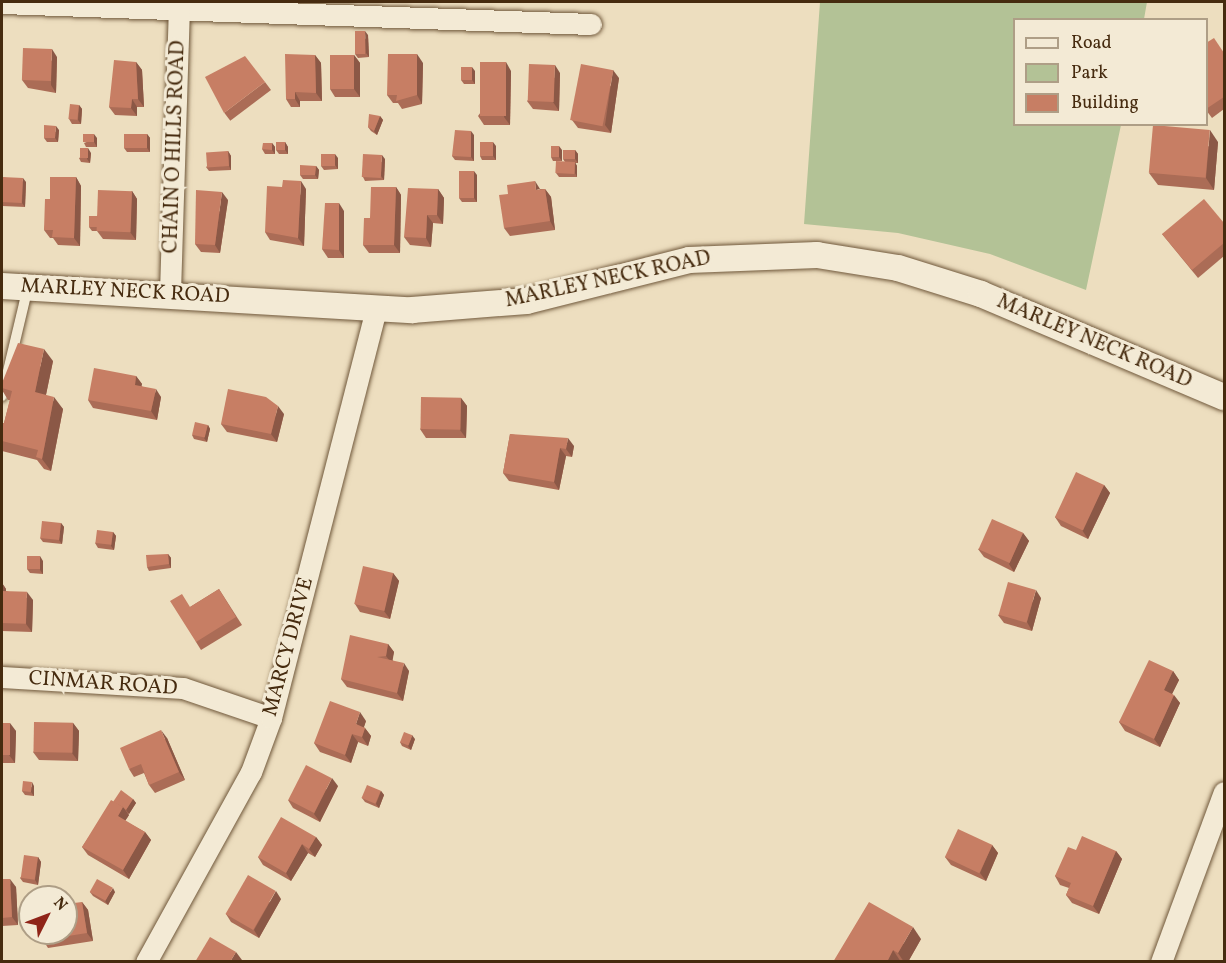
<!DOCTYPE html>
<style>
body{margin:0}
#map{position:relative;width:1226px;height:963px;overflow:hidden;background:#eddebf;font-family:Vollkorn,serif}
div>[style]{position:absolute}
[style*='--x']{left:calc(var(--x)*1px);top:calc(var(--y)*1px);width:calc(var(--w)*1px);rotate:calc(var(--a)*1deg)}
.green>*{inset:0;background:#b3c296}
.roads{filter:drop-shadow(0 0 2px #70583b) drop-shadow(0 0 2px #70583b)}
.service>*{height:10px;margin:-5px;padding:0 5px;transform-origin:5px;border-radius:5px;background:#f3ead5}
.minor>*{height:21px;margin:-10.5px;padding:0 10.5px;transform-origin:10.5px;border-radius:10.5px;background:#f3ead5}
.tertiary>*{height:26px;margin:-13px;padding:0 13px;transform-origin:13px;border-radius:13px;background:#f3ead5}
.wall>*{inset:0;background:#ab6c56;transform-origin:0 0}
.shaded-wall>*{inset:0;background:#8b5846}
.building>*{inset:0;background:#c77e64;transform-origin:0 0}
span{translate:-50% -50%;white-space:nowrap;text-align:center;line-height:1.15;-webkit-text-stroke:6px #f3ead5;paint-order:stroke}
.street-label{font-size:21px;color:#462b0f}
.frame{position:absolute;inset:0;border:3px solid #462b0f;pointer-events:none}
.legend{position:absolute;left:1013px;top:18px;width:195px;height:108px;box-sizing:border-box;background:#f3ead5;border:2px solid #ae9e86;margin:0;padding:8px 10px;list-style:none;font-size:18px;color:#462b0f}
.legend li{display:flex;align-items:center;gap:12px;height:30px}
.legend b{width:30px;border:2px solid #ae9e86}
.north{position:absolute;left:18px;top:885px;width:60px;height:60px;box-sizing:border-box;background:#f3ead5;border:2px solid #ae9e86;border-radius:50%;rotate:48deg;font-size:16px;font-weight:700;line-height:24px;text-align:center;color:#462b0f}
.north::after{content:'';display:block;margin:auto;width:21px;height:27px;background:#8f2418;clip-path:polygon(50% 0,100% 100%,50% 72%,0 100%)}
</style>
<div id="map">
<div class="green">
<div style="clip-path:polygon(820px 2px,1147px 2px,1144px 19px,1014px 20px,1014px 124px,1121px 125px,1086px 290px,990px 254px,898px 233px,804px 224px)"></div>
</div>
<div class="roads">
<div class="service">
<div style="--x:2;--y:396;--w:112;--a:-76.6"></div>
</div>
<div class="minor">
<div style="--x:2;--y:3;--w:589;--a:2.04"></div>
<div style="--x:170;--y:292;--w:290;--a:-88.2"></div>
<div style="--x:2;--y:677;--w:181;--a:3.5"></div>
<div style="--x:183;--y:688;--w:93;--a:18.8"></div>
<div style="--x:146;--y:962;--w:217;--a:-61.1"></div>
<div style="--x:251;--y:772;--w:58;--a:-69.7"></div>
<div style="--x:271;--y:718;--w:421;--a:-75.6"></div>
<div style="--x:1161;--y:962;--w:181;--a:-69.7"></div>
</div>
<div class="tertiary">
<div style="--x:2;--y:286;--w:411;--a:3.4"></div>
<div style="--x:412;--y:310;--w:115;--a:-4.5"></div>
<div style="--x:527;--y:301;--w:167;--a:-14.2"></div>
<div style="--x:689;--y:260;--w:128;--a:-2.2"></div>
<div style="--x:817;--y:255;--w:82;--a:9.1"></div>
<div style="--x:898;--y:268;--w:87;--a:17.4"></div>
<div style="--x:981;--y:294;--w:264;--a:23"></div>
</div>
</div>
<div class="wall">
<div style="clip-path:polygon(368px 35px,369px 57px,358px 58px,355px 54px)"></div>
<div style="clip-path:polygon(1206px 43px,1224px 53px,1224px 109px,1212px 118px,1206px 110px)"></div>
<div style="clip-path:polygon(315px 55px,321px 63px,322px 101px,300px 101px,300px 107px,291px 107px,286px 99px)"></div>
<div style="clip-path:polygon(354px 55px,360px 63px,360px 97px,335px 97px,330px 89px)"></div>
<div style="clip-path:polygon(57px 57px,56px 93px,28px 88px,22px 80px)"></div>
<div style="clip-path:polygon(136px 62px,142px 70px,144px 107px,137px 107px,137px 116px,115px 115px,109px 107px)"></div>
<div style="clip-path:polygon(423px 63px,422px 104px,402px 109px,398px 103px,393px 103px,387px 95px)"></div>
<div style="clip-path:polygon(475px 71px,475px 84px,464px 84px,461px 80px)"></div>
<div style="clip-path:polygon(511px 71px,510px 125px,484px 125px,478px 116px)"></div>
<div style="clip-path:polygon(560px 73px,559px 111px,533px 109px,527px 101px)"></div>
<div style="clip-path:polygon(619px 78px,611px 133px,578px 128px,572px 120px)"></div>
<div style="left:265px;top:82px;width:10px;height:51px;rotate:53deg"></div>
<div style="clip-path:polygon(79px 105px,82px 109px,81px 124px,72px 124px,69px 119px)"></div>
<div style="clip-path:polygon(380px 116px,383px 120px,377px 135px,371px 131px,368px 127px)"></div>
<div style="clip-path:polygon(59px 130px,58px 142px,47px 142px,44px 138px)"></div>
<div style="clip-path:polygon(147px 134px,150px 138px,150px 152px,127px 152px,124px 148px)"></div>
<div style="clip-path:polygon(474px 135px,474px 161px,455px 160px,452px 156px)"></div>
<div style="clip-path:polygon(97px 138px,97px 147px,86px 147px,84px 143px)"></div>
<div style="clip-path:polygon(285px 142px,288px 147px,288px 154px,279px 154px,276px 150px)"></div>
<div style="clip-path:polygon(1218px 142px,1214px 190px,1158px 185px,1149px 173px)"></div>
<div style="clip-path:polygon(272px 143px,275px 147px,275px 154px,265px 154px,262px 149px)"></div>
<div style="clip-path:polygon(496px 146px,496px 160px,482px 160px,480px 156px)"></div>
<div style="clip-path:polygon(562px 150px,562px 161px,553px 161px,551px 157px)"></div>
<div style="clip-path:polygon(575px 150px,578px 154px,578px 163px,575px 163px,577px 166px,577px 177px,559px 177px,556px 173px,565px 162px,563px 159px)"></div>
<div style="clip-path:polygon(228px 151px,231px 156px,231px 170px,209px 171px,206px 167px)"></div>
<div style="clip-path:polygon(91px 153px,90px 163px,81px 162px,79px 158px)"></div>
<div style="clip-path:polygon(338px 158px,338px 169px,324px 170px,321px 166px)"></div>
<div style="clip-path:polygon(385px 159px,384px 180px,365px 181px,363px 177px)"></div>
<div style="clip-path:polygon(316px 166px,319px 170px,318px 179px,303px 179px,300px 175px)"></div>
<div style="clip-path:polygon(477px 175px,477px 202px,462px 202px,459px 198px)"></div>
<div style="clip-path:polygon(2px 177px,26px 182px,25px 207px,2px 206px)"></div>
<div style="clip-path:polygon(76px 177px,81px 186px,80px 246px,58px 245px,53px 238px,50px 238px,44px 230px,50px 199px)"></div>
<div style="clip-path:polygon(396px 187px,401px 195px,400px 253px,369px 253px,363px 245px,370px 218px)"></div>
<div style="clip-path:polygon(306px 189px,304px 246px,270px 240px,265px 232px)"></div>
<div style="clip-path:polygon(438px 189px,444px 198px,443px 224px,433px 223px,431px 247px,410px 245px,404px 237px)"></div>
<div style="clip-path:polygon(540px 189px,545px 189px,551px 197px,555px 230px,510px 236px,504px 228px)"></div>
<div style="clip-path:polygon(132px 191px,137px 199px,136px 240px,103px 239px,97px 231px,92px 231px,89px 227px,97px 216px)"></div>
<div style="clip-path:polygon(228px 200px,220px 253px,201px 252px,195px 244px)"></div>
<div style="clip-path:polygon(344px 211px,344px 258px,328px 258px,322px 249px)"></div>
<div style="clip-path:polygon(1224px 223px,1224px 256px,1198px 278px,1162px 234px)"></div>
<div style="clip-path:polygon(53px 361px,46px 395px,63px 409px,51px 471px,44px 469px,37px 460px,2px 451px,2px 423px,4px 423px,10px 400px,8px 400px,2px 390px,2px 383px)"></div>
<div style="clip-path:polygon(136px 376px,142px 384px,141px 386px,161px 397px,157px 420px,93px 408px,88px 400px)"></div>
<div style="clip-path:polygon(461px 398px,467px 406px,466px 438px,426px 438px,420px 429px)"></div>
<div style="clip-path:polygon(284px 414px,277px 442px,227px 432px,221px 424px)"></div>
<div style="clip-path:polygon(208px 425px,210px 429px,207px 442px,194px 439px,192px 435px)"></div>
<div style="clip-path:polygon(510px 434px,574px 446px,572px 457px,566px 456px,559px 490px,509px 481px,503px 473px)"></div>
<div style="clip-path:polygon(1104px 485px,1110px 493px,1088px 539px,1061px 526px,1055px 517px)"></div>
<div style="clip-path:polygon(61px 523px,64px 527px,62px 544px,43px 542px,40px 538px)"></div>
<div style="clip-path:polygon(113px 532px,116px 536px,114px 550px,98px 548px,95px 543px)"></div>
<div style="clip-path:polygon(1023px 533px,1029px 541px,1014px 572px,984px 557px,978px 549px)"></div>
<div style="clip-path:polygon(168px 554px,171px 558px,171px 568px,149px 571px,147px 567px)"></div>
<div style="clip-path:polygon(43px 561px,43px 574px,30px 573px,27px 569px)"></div>
<div style="clip-path:polygon(393px 573px,399px 581px,390px 619px,360px 612px,355px 604px)"></div>
<div style="clip-path:polygon(2px 583px,6px 589px,6px 591px,33px 600px,32px 632px,2px 631px)"></div>
<div style="clip-path:polygon(219px 589px,242px 625px,201px 650px,196px 642px,190px 607px)"></div>
<div style="clip-path:polygon(1041px 598px,1032px 631px,1004px 623px,998px 615px)"></div>
<div style="clip-path:polygon(388px 644px,394px 652px,392px 660px,409px 671px,403px 701px,347px 687px,341px 679px)"></div>
<div style="clip-path:polygon(1173px 671px,1179px 680px,1172px 694px,1180px 703px,1160px 747px,1125px 731px,1119px 722px)"></div>
<div style="clip-path:polygon(366px 721px,364px 727px,371px 736px,368px 746px,358px 742px,351px 763px,320px 752px,314px 743px)"></div>
<div style="clip-path:polygon(2px 723px,16px 731px,15px 763px,2px 763px)"></div>
<div style="clip-path:polygon(73px 723px,79px 731px,78px 761px,39px 760px,33px 752px)"></div>
<div style="clip-path:polygon(167px 738px,185px 780px,155px 793px,149px 785px,144px 773px,134px 777px,129px 769px)"></div>
<div style="clip-path:polygon(415px 739px,411px 750px,402px 746px,400px 742px)"></div>
<div style="clip-path:polygon(34px 786px,34px 796px,25px 795px,22px 791px)"></div>
<div style="clip-path:polygon(338px 786px,320px 822px,293px 808px,288px 800px)"></div>
<div style="clip-path:polygon(381px 791px,384px 795px,379px 808px,365px 802px,362px 798px)"></div>
<div style="clip-path:polygon(133px 799px,136px 803px,129px 814px,127px 813px,129px 815px,125px 821px,145px 832px,151px 840px,129px 879px,88px 855px,82px 847px,113px 802px)"></div>
<div style="clip-path:polygon(316px 837px,322px 845px,315px 857px,308px 853px,291px 881px,263px 865px,258px 857px)"></div>
<div style="clip-path:polygon(992px 845px,998px 853px,986px 881px,951px 865px,945px 857px)"></div>
<div style="clip-path:polygon(1076px 850px,1116px 851px,1122px 859px,1099px 914px,1072px 903px,1066px 895px,1069px 888px,1060px 885px,1055px 876px)"></div>
<div style="clip-path:polygon(38px 857px,41px 862px,38px 885px,23px 882px,20px 878px)"></div>
<div style="clip-path:polygon(2px 879px,16px 887px,18px 925px,2px 926px)"></div>
<div style="clip-path:polygon(90px 892px,115px 892px,108px 905px,93px 896px)"></div>
<div style="clip-path:polygon(281px 899px,259px 938px,231px 922px,226px 914px)"></div>
<div style="clip-path:polygon(82px 902px,88px 910px,93px 941px,48px 948px,43px 940px)"></div>
<div style="clip-path:polygon(921px 939px,908px 962px,833px 962px)"></div>
</div>
<div class="shaded-wall">
<div style="clip-path:polygon(365px 31px,368px 35px,369px 57px,366px 53px)"></div>
<div style="clip-path:polygon(52px 49px,57px 57px,56px 93px,51px 85px)"></div>
<div style="clip-path:polygon(417px 54px,423px 63px,422px 104px,417px 95px)"></div>
<div style="clip-path:polygon(315px 55px,321px 63px,322px 101px,316px 93px)"></div>
<div style="clip-path:polygon(354px 55px,360px 63px,360px 97px,354px 89px)"></div>
<div style="clip-path:polygon(136px 62px,142px 70px,144px 107px,138px 99px)"></div>
<div style="clip-path:polygon(506px 62px,511px 71px,510px 125px,504px 117px)"></div>
<div style="clip-path:polygon(555px 65px,560px 73px,559px 111px,553px 102px)"></div>
<div style="clip-path:polygon(472px 67px,475px 71px,475px 84px,472px 80px)"></div>
<div style="clip-path:polygon(613px 70px,619px 78px,611px 133px,605px 125px)"></div>
<div style="clip-path:polygon(295px 92px,300px 101px,300px 107px,295px 99px)"></div>
<div style="clip-path:polygon(132px 99px,137px 107px,137px 116px,131px 108px)"></div>
<div style="clip-path:polygon(79px 105px,82px 109px,81px 124px,78px 120px)"></div>
<div style="clip-path:polygon(380px 116px,383px 120px,377px 135px,374px 131px)"></div>
<div style="clip-path:polygon(56px 126px,59px 130px,58px 142px,55px 138px)"></div>
<div style="clip-path:polygon(1210px 130px,1218px 142px,1214px 190px,1206px 178px)"></div>
<div style="clip-path:polygon(471px 131px,474px 135px,474px 161px,471px 157px)"></div>
<div style="clip-path:polygon(94px 134px,97px 138px,97px 147px,94px 142px)"></div>
<div style="clip-path:polygon(147px 134px,150px 138px,150px 152px,147px 148px)"></div>
<div style="clip-path:polygon(285px 142px,288px 147px,288px 154px,285px 150px)"></div>
<div style="clip-path:polygon(493px 142px,496px 146px,496px 160px,493px 156px)"></div>
<div style="clip-path:polygon(272px 143px,275px 147px,275px 154px,272px 150px)"></div>
<div style="clip-path:polygon(559px 146px,562px 150px,562px 161px,559px 157px)"></div>
<div style="clip-path:polygon(88px 148px,91px 153px,90px 163px,87px 159px)"></div>
<div style="clip-path:polygon(575px 150px,578px 154px,578px 163px,575px 159px)"></div>
<div style="clip-path:polygon(228px 151px,231px 156px,231px 170px,229px 166px)"></div>
<div style="clip-path:polygon(335px 154px,338px 158px,338px 169px,335px 165px)"></div>
<div style="clip-path:polygon(382px 155px,385px 159px,384px 180px,381px 176px)"></div>
<div style="clip-path:polygon(575px 162px,577px 166px,577px 177px,575px 173px)"></div>
<div style="clip-path:polygon(316px 166px,319px 170px,318px 179px,315px 175px)"></div>
<div style="clip-path:polygon(474px 171px,477px 175px,477px 202px,474px 198px)"></div>
<div style="clip-path:polygon(76px 177px,81px 186px,80px 246px,74px 238px)"></div>
<div style="clip-path:polygon(23px 178px,26px 182px,25px 207px,22px 203px)"></div>
<div style="clip-path:polygon(301px 181px,306px 189px,304px 246px,298px 238px)"></div>
<div style="clip-path:polygon(535px 181px,540px 189px,536px 190px)"></div>
<div style="clip-path:polygon(396px 187px,401px 195px,400px 253px,394px 245px)"></div>
<div style="clip-path:polygon(438px 189px,444px 198px,443px 224px,437px 215px)"></div>
<div style="clip-path:polygon(545px 189px,551px 197px,555px 230px,550px 221px)"></div>
<div style="clip-path:polygon(132px 191px,137px 199px,136px 240px,130px 232px)"></div>
<div style="clip-path:polygon(222px 192px,228px 200px,220px 253px,215px 245px)"></div>
<div style="clip-path:polygon(339px 203px,344px 211px,344px 258px,339px 250px)"></div>
<div style="clip-path:polygon(427px 215px,433px 223px,431px 247px,426px 238px)"></div>
<div style="clip-path:polygon(44px 349px,53px 361px,44px 404px,35px 392px)"></div>
<div style="clip-path:polygon(136px 376px,142px 384px,140px 393px,135px 385px)"></div>
<div style="clip-path:polygon(156px 389px,161px 397px,157px 420px,151px 411px)"></div>
<div style="clip-path:polygon(54px 397px,63px 409px,51px 471px,42px 459px)"></div>
<div style="clip-path:polygon(461px 398px,467px 406px,466px 438px,460px 430px)"></div>
<div style="clip-path:polygon(278px 406px,284px 414px,277px 442px,271px 434px)"></div>
<div style="clip-path:polygon(208px 425px,210px 429px,207px 442px,204px 438px)"></div>
<div style="clip-path:polygon(568px 438px,574px 446px,572px 457px,566px 449px)"></div>
<div style="clip-path:polygon(560px 448px,566px 456px,559px 490px,554px 482px)"></div>
<div style="clip-path:polygon(1104px 485px,1110px 493px,1088px 539px,1082px 530px)"></div>
<div style="clip-path:polygon(61px 523px,64px 527px,62px 544px,59px 540px)"></div>
<div style="clip-path:polygon(113px 532px,116px 536px,114px 550px,111px 546px)"></div>
<div style="clip-path:polygon(1023px 533px,1029px 541px,1014px 572px,1009px 564px)"></div>
<div style="clip-path:polygon(168px 554px,171px 558px,171px 568px,169px 564px)"></div>
<div style="clip-path:polygon(40px 556px,43px 561px,43px 574px,40px 570px)"></div>
<div style="clip-path:polygon(393px 573px,399px 581px,390px 619px,384px 611px)"></div>
<div style="clip-path:polygon(2px 583px,6px 589px,6px 599px,2px 593px)"></div>
<div style="clip-path:polygon(1036px 590px,1041px 598px,1032px 631px,1027px 622px)"></div>
<div style="clip-path:polygon(27px 592px,33px 600px,32px 632px,26px 624px)"></div>
<div style="clip-path:polygon(388px 644px,394px 652px,392px 664px,386px 656px)"></div>
<div style="clip-path:polygon(404px 663px,409px 671px,403px 701px,397px 693px)"></div>
<div style="clip-path:polygon(1173px 671px,1179px 680px,1170px 698px,1164px 690px)"></div>
<div style="clip-path:polygon(1174px 695px,1180px 703px,1160px 747px,1154px 739px)"></div>
<div style="clip-path:polygon(360px 712px,366px 721px,362px 732px,356px 724px)"></div>
<div style="clip-path:polygon(10px 723px,16px 731px,15px 763px,9px 755px)"></div>
<div style="clip-path:polygon(73px 723px,79px 731px,78px 761px,72px 753px)"></div>
<div style="clip-path:polygon(365px 728px,371px 736px,368px 746px,362px 737px)"></div>
<div style="clip-path:polygon(161px 730px,167px 738px,185px 780px,179px 772px)"></div>
<div style="clip-path:polygon(352px 734px,358px 742px,351px 763px,345px 755px)"></div>
<div style="clip-path:polygon(412px 735px,415px 739px,411px 750px,408px 746px)"></div>
<div style="clip-path:polygon(332px 778px,338px 786px,320px 822px,314px 814px)"></div>
<div style="clip-path:polygon(32px 782px,34px 786px,34px 796px,31px 792px)"></div>
<div style="clip-path:polygon(381px 791px,384px 795px,379px 808px,376px 804px)"></div>
<div style="clip-path:polygon(133px 799px,136px 803px,129px 814px,126px 810px)"></div>
<div style="clip-path:polygon(123px 807px,129px 815px,123px 824px,118px 816px)"></div>
<div style="clip-path:polygon(145px 832px,151px 840px,129px 879px,123px 870px)"></div>
<div style="clip-path:polygon(316px 837px,322px 845px,315px 857px,309px 849px)"></div>
<div style="clip-path:polygon(302px 844px,308px 853px,291px 881px,286px 873px)"></div>
<div style="clip-path:polygon(992px 845px,998px 853px,986px 881px,980px 873px)"></div>
<div style="clip-path:polygon(1116px 851px,1122px 859px,1099px 914px,1093px 906px)"></div>
<div style="clip-path:polygon(38px 857px,41px 862px,38px 885px,35px 880px)"></div>
<div style="clip-path:polygon(10px 879px,16px 887px,18px 925px,12px 917px)"></div>
<div style="clip-path:polygon(113px 888px,115px 892px,108px 905px,105px 901px)"></div>
<div style="clip-path:polygon(276px 891px,281px 899px,259px 938px,254px 930px)"></div>
<div style="clip-path:polygon(82px 902px,88px 910px,93px 941px,87px 933px)"></div>
<div style="clip-path:polygon(913px 927px,921px 939px,908px 962px,904px 962px,898px 953px)"></div>
<div style="clip-path:polygon(893px 950px,901px 962px,887px 962px)"></div>
<div style="clip-path:polygon(236px 952px,242px 960px,241px 962px,230px 962px)"></div>
</div>
<div class="building">
<div style="left:355px;top:31px;width:10px;height:23px"></div>
<div style="clip-path:polygon(1214px 38px,1224px 53px,1224px 97px,1206px 109px,1206px 43px)"></div>
<div style="left:23px;top:48px;width:29px;height:32px;rotate:2deg"></div>
<div style="clip-path:polygon(285px 54px,315px 55px,316px 93px,295px 92px,295px 99px,286px 99px)"></div>
<div style="clip-path:polygon(388px 54px,417px 54px,417px 95px,396px 101px,397px 95px,387px 95px)"></div>
<div style="left:330px;top:55px;width:24px;height:34px"></div>
<div style="clip-path:polygon(245px 56px,265px 82px,224px 113px,205px 77px)"></div>
<div style="clip-path:polygon(114px 60px,136px 62px,138px 99px,132px 99px,131px 108px,109px 107px)"></div>
<div style="left:480px;top:62px;width:26px;height:54px"></div>
<div style="left:529px;top:64px;width:26px;height:37px;rotate:2deg"></div>
<div style="left:581px;top:64px;width:33px;height:57px;rotate:11deg"></div>
<div style="left:461px;top:67px;width:11px;height:13px"></div>
<div style="left:70px;top:104px;width:9px;height:15px;rotate:6deg"></div>
<div style="clip-path:polygon(369px 114px,380px 116px,374px 131px,368px 127px)"></div>
<div style="clip-path:polygon(44px 125px,56px 126px,55px 138px,44px 138px)"></div>
<div style="left:1153px;top:125px;width:57px;height:48px;rotate:5deg"></div>
<div style="clip-path:polygon(455px 130px,471px 131px,471px 157px,452px 156px)"></div>
<div style="left:94px;top:134px;width:8px;height:11px;rotate:90deg"></div>
<div style="left:124px;top:134px;width:23px;height:14px"></div>
<div style="left:285px;top:142px;width:8px;height:9px;rotate:90deg"></div>
<div style="left:480px;top:142px;width:13px;height:14px"></div>
<div style="clip-path:polygon(263px 143px,272px 143px,272px 150px,262px 149px)"></div>
<div style="left:551px;top:146px;width:8px;height:11px"></div>
<div style="left:80px;top:148px;width:8px;height:10px"></div>
<div style="left:563px;top:150px;width:12px;height:9px"></div>
<div style="left:228px;top:151px;width:15px;height:22px;rotate:86deg"></div>
<div style="left:321px;top:154px;width:14px;height:12px"></div>
<div style="left:363px;top:154px;width:19px;height:23px;rotate:3deg"></div>
<div style="left:556px;top:161px;width:19px;height:12px;rotate:3deg"></div>
<div style="clip-path:polygon(300px 165px,316px 166px,315px 175px,300px 175px)"></div>
<div style="left:459px;top:171px;width:15px;height:27px"></div>
<div style="left:2px;top:177px;width:21px;height:25px;rotate:3deg"></div>
<div style="clip-path:polygon(50px 177px,76px 177px,74px 238px,52px 237px,53px 230px,44px 230px,45px 199px,50px 199px)"></div>
<div style="clip-path:polygon(283px 180px,301px 181px,298px 238px,265px 232px,267px 186px,282px 187px)"></div>
<div style="clip-path:polygon(535px 181px,536px 190px,545px 189px,550px 221px,504px 228px,499px 195px,508px 194px,507px 185px)"></div>
<div style="clip-path:polygon(371px 187px,396px 187px,394px 245px,363px 245px,364px 218px,370px 218px)"></div>
<div style="clip-path:polygon(408px 188px,438px 189px,437px 215px,427px 215px,426px 238px,404px 237px)"></div>
<div style="left:98px;top:190px;width:34px;height:41px;rotate:2deg"></div>
<div style="clip-path:polygon(196px 190px,222px 192px,215px 245px,195px 244px)"></div>
<div style="clip-path:polygon(1204px 199px,1224px 223px,1224px 243px,1192px 270px,1162px 234px)"></div>
<div style="clip-path:polygon(325px 203px,339px 203px,339px 250px,322px 249px)"></div>
<div style="left:89px;top:216px;width:8px;height:11px"></div>
<div style="clip-path:polygon(18px 343px,44px 349px,35px 392px,54px 397px,42px 459px,36px 457px,38px 450px,2px 441px,2px 423px,4px 423px,12px 391px,2px 388px,2px 383px)"></div>
<div style="clip-path:polygon(94px 368px,136px 376px,135px 385px,156px 389px,151px 411px,88px 400px)"></div>
<div style="clip-path:polygon(228px 389px,266px 397px,278px 406px,271px 434px,221px 424px)"></div>
<div style="left:421px;top:397px;width:40px;height:32px;rotate:1deg"></div>
<div style="left:195px;top:422px;width:13px;height:13px;rotate:13deg"></div>
<div style="clip-path:polygon(510px 434px,568px 438px,566px 449px,560px 448px,554px 482px,503px 473px)"></div>
<div style="left:1076px;top:472px;width:31px;height:50px;rotate:25deg"></div>
<div style="left:992px;top:519px;width:34px;height:33px;rotate:24deg"></div>
<div style="left:42px;top:521px;width:19px;height:17px;rotate:6deg"></div>
<div style="left:97px;top:530px;width:16px;height:13px;rotate:7deg"></div>
<div style="clip-path:polygon(168px 554px,169px 564px,147px 567px,146px 555px)"></div>
<div style="left:27px;top:556px;width:13px;height:13px"></div>
<div style="left:363px;top:566px;width:31px;height:39px;rotate:13deg"></div>
<div style="left:1008px;top:582px;width:29px;height:34px;rotate:16deg"></div>
<div style="clip-path:polygon(219px 589px,236px 617px,196px 642px,170px 601px,182px 594px,190px 607px)"></div>
<div style="left:2px;top:591px;width:25px;height:32px;rotate:2deg"></div>
<div style="clip-path:polygon(350px 635px,388px 644px,386px 656px,377px 657px,404px 663px,397px 693px,341px 679px)"></div>
<div style="clip-path:polygon(1149px 660px,1173px 671px,1164px 690px,1174px 695px,1154px 739px,1119px 722px)"></div>
<div style="clip-path:polygon(330px 701px,360px 712px,356px 724px,365px 728px,362px 737px,352px 734px,345px 755px,314px 743px)"></div>
<div style="left:34px;top:722px;width:39px;height:30px;rotate:1deg"></div>
<div style="left:2px;top:723px;width:8px;height:32px"></div>
<div style="clip-path:polygon(161px 730px,179px 772px,149px 785px,141px 764px,129px 769px,120px 748px)"></div>
<div style="left:404px;top:732px;width:9px;height:11px;rotate:21deg"></div>
<div style="left:306px;top:765px;width:29px;height:39px;rotate:27deg"></div>
<div style="left:23px;top:781px;width:9px;height:10px;rotate:6deg"></div>
<div style="left:367px;top:785px;width:15px;height:14px;rotate:23deg"></div>
<div style="clip-path:polygon(121px 790px,133px 799px,126px 810px,123px 807px,113px 802px)"></div>
<div style="clip-path:polygon(111px 800px,123px 807px,118px 816px,145px 832px,123px 870px,82px 847px)"></div>
<div style="clip-path:polygon(281px 817px,316px 837px,309px 849px,302px 844px,286px 873px,258px 857px)"></div>
<div style="left:958px;top:829px;width:38px;height:31px;rotate:25deg"></div>
<div style="clip-path:polygon(1082px 836px,1116px 851px,1093px 906px,1066px 895px,1071px 883px,1055px 876px,1068px 847px,1076px 850px)"></div>
<div style="left:24px;top:855px;width:14px;height:23px;rotate:8deg"></div>
<div style="left:248px;top:875px;width:32px;height:45px;rotate:30deg"></div>
<div style="clip-path:polygon(2px 879px,10px 879px,12px 917px,2px 918px)"></div>
<div style="left:97px;top:879px;width:18px;height:15px;rotate:29deg"></div>
<div style="clip-path:polygon(82px 902px,87px 933px,43px 940px,42px 933px,66px 933px,66px 904px)"></div>
<div style="clip-path:polygon(869px 902px,913px 927px,898px 953px,893px 950px,887px 962px,833px 962px)"></div>
<div style="clip-path:polygon(210px 937px,236px 952px,230px 962px,195px 962px)"></div>
</div>
<div class="street-label">
<span style="left:175px;top:147px;rotate:-88deg">CHAIN O HILLS ROAD</span>
<span style="left:608px;top:280px;rotate:-12deg">MARLEY NECK ROAD</span>
<span style="left:125px;top:292px;rotate:3deg">MARLEY NECK ROAD</span>
<span style="left:1094px;top:342px;rotate:23deg">MARLEY NECK ROAD</span>
<span style="left:289px;top:647px;rotate:-75deg">MARCY DRIVE</span>
<span style="left:103px;top:684px;rotate:4deg">CINMAR ROAD</span>
</div>
<div class="frame"></div>
<ul class="legend">
<li><b style="height:8px;background:#f3ead5"></b>Road</li>
<li><b style="height:16px;background:#b3c296"></b>Park</li>
<li><b style="height:16px;background:#c77e64"></b>Building</li>
</ul>
<div class="north">N</div>
</div>
